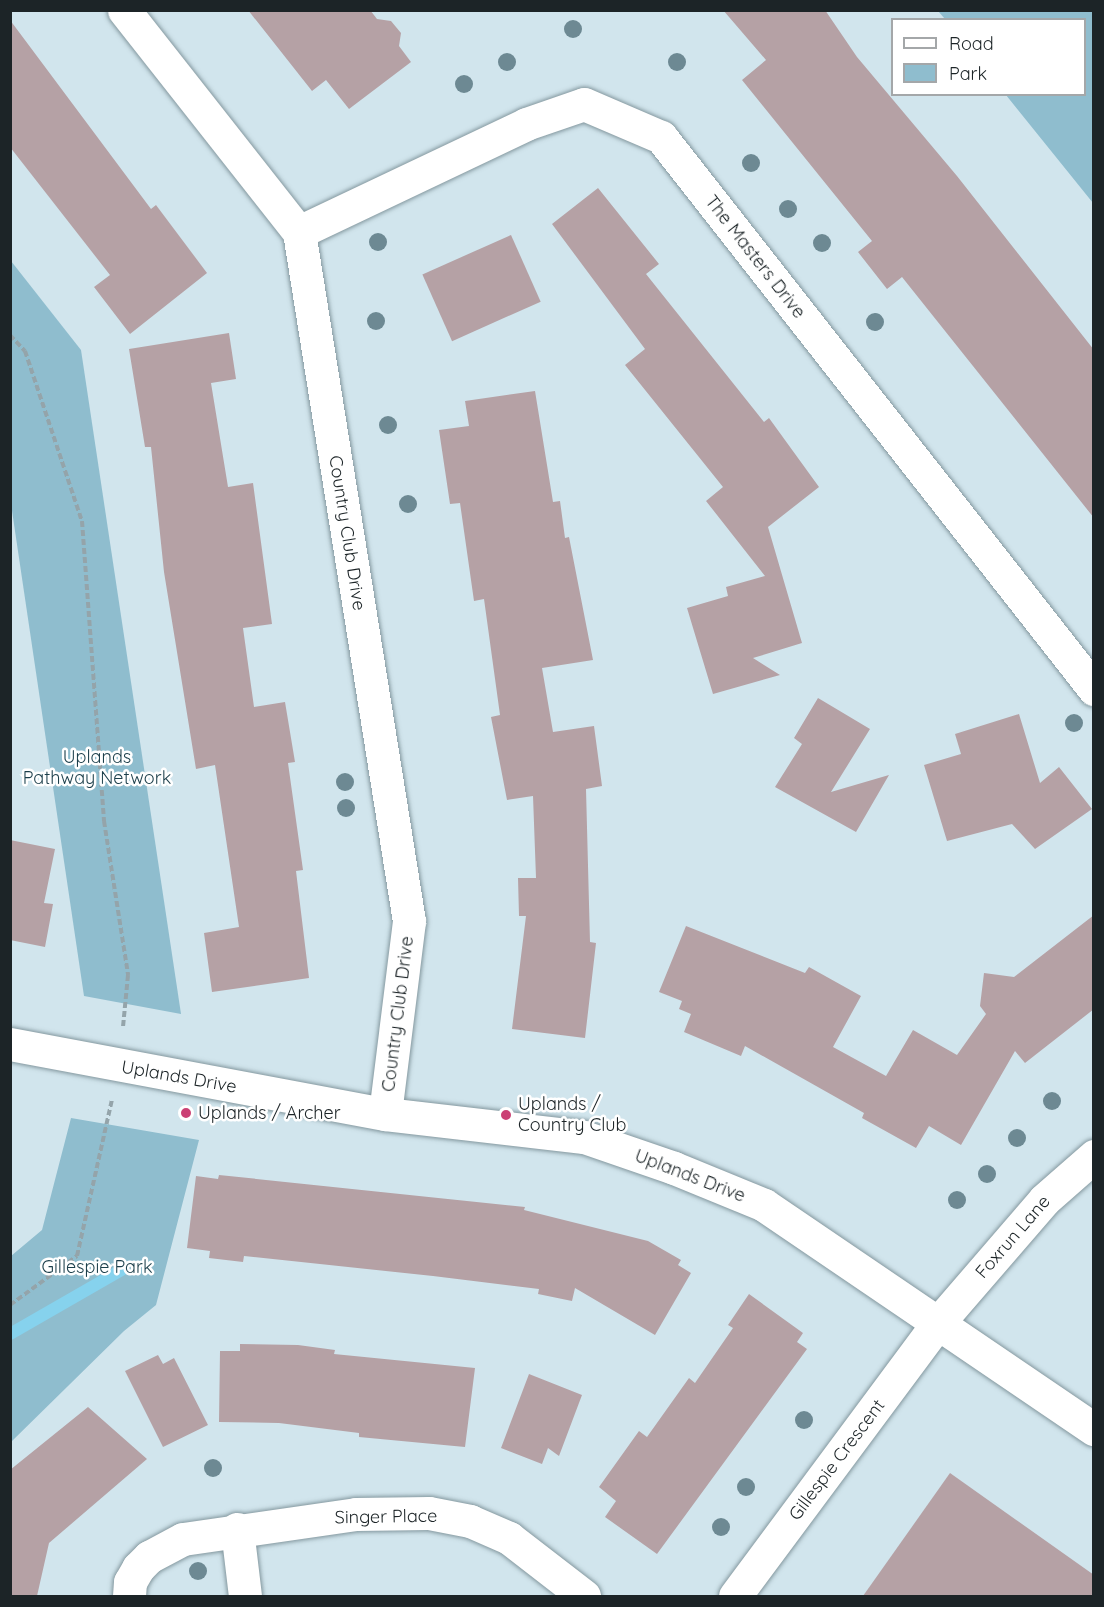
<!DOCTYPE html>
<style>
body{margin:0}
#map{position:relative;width:1104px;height:1607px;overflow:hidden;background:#d1e5ed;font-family:Quicksand,sans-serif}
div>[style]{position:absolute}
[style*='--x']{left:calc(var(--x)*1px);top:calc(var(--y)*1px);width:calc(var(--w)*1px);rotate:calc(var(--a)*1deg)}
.green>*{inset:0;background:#8fbdce}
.stream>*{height:12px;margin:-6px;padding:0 6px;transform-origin:6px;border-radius:6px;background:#86d2ed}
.building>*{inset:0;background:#b5a1a5;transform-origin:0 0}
.path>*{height:4px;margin-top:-2px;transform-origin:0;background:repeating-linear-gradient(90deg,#94a4aa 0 6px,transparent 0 9px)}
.roads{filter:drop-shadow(0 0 2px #84989f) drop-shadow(0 0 2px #84989f)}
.minor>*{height:33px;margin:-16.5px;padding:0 16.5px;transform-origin:16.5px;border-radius:16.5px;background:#fff}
.trees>*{width:18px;height:18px;margin:-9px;border-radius:50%;background:#6d8993}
.dots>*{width:16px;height:16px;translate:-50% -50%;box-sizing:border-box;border:3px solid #fff;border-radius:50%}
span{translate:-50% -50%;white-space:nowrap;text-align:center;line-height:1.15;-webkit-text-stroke:5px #fff;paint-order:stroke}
.street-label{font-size:18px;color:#1c2427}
.park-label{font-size:18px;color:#1b3e4a}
.poi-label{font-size:18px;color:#1c2427}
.left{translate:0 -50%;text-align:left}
.frame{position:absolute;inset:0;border:12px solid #1c2427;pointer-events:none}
.legend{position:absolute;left:891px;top:18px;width:195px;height:78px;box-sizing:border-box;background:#fff;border:2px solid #a4a7a9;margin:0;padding:8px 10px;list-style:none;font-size:18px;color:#1c2427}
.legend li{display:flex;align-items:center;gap:12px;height:30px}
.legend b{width:30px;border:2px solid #a4a7a9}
</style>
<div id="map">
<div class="green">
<div style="clip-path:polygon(938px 11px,1093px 11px,1093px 203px,1006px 95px,1084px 94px,1084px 20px,945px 19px)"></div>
<div style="clip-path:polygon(11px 261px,81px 350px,181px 1014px,84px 996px,11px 504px)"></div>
<div style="clip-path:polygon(71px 1118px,199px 1140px,156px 1305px,124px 1331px,11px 1442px,11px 1256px,42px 1230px)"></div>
</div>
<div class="stream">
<div style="--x:10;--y:1334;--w:130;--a:-29.9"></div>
</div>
<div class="building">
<div style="clip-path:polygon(248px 10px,370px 10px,377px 19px,391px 21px,401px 33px,399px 46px,411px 62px,349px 109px,326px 80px,312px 91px)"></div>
<div style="clip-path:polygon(723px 10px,825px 10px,857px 57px,957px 176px,1094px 350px,1094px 518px,902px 277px,887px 289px,858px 252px,872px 241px,742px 80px,766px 60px)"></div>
<div style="clip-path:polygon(10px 20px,151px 209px,156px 205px,207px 273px,130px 334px,94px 287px,110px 275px,10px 147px)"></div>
<div style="clip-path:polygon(598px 188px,659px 264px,646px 274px,764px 422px,769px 418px,819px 487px,768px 527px,802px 643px,753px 658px,780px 675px,713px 694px,687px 608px,728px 596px,726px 587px,765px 576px,706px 501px,723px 487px,625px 365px,645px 349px,552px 224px)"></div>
<div style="left:511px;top:235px;width:73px;height:97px;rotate:66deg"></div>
<div style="clip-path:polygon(229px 333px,236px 379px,211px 383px,228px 487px,253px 483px,272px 624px,243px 628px,254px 707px,285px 702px,295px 762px,288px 763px,303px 870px,296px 871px,309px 978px,212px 992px,204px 933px,239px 927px,215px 765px,196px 769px,164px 572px,151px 447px,145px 447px,129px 349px)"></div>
<div style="clip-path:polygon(535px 391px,553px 502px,560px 501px,565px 538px,569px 537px,593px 660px,542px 668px,553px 732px,594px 726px,602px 786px,586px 789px,590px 942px,596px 943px,585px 1038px,512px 1029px,526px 916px,519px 916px,518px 878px,536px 878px,533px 796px,507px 800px,491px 717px,500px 715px,484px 599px,474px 601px,460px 503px,450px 504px,439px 430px,469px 426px,465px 401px)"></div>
<div style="clip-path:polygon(818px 698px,870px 729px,831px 792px,889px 775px,856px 832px,775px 787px,802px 744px,794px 738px)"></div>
<div style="clip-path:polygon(1019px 714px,1040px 783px,1059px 767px,1092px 809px,1035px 849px,1012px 824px,947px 841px,924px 765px,961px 754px,955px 734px)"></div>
<div style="clip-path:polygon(10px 840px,55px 849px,44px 903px,53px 904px,45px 947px,10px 940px)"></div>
<div style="clip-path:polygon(1094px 915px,1094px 1009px,1025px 1063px,1015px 1051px,961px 1145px,929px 1126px,916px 1148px,862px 1118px,864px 1113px,745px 1046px,741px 1056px,684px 1032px,691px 1014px,679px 1009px,682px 1001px,659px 992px,686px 926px,805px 973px,809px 967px,861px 996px,833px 1047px,886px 1076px,913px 1030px,957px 1055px,986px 1014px,980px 1006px,984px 973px,1014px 977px)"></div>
<div style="clip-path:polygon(219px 1175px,525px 1207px,524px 1210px,648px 1241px,681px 1260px,678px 1265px,691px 1273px,655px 1335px,575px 1288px,572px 1301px,538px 1294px,539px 1289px,433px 1276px,244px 1256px,243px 1262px,209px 1258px,210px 1251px,187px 1248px,196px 1176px,218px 1179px)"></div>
<div style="clip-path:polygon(749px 1294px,803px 1333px,797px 1342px,807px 1349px,657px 1554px,605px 1517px,616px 1501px,599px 1487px,639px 1431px,647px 1437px,689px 1378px,695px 1383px,733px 1328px,728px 1325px)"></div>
<div style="clip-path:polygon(240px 1344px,298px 1345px,335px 1350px,334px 1354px,475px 1368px,465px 1447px,359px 1437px,359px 1433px,279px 1423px,219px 1422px,220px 1351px,240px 1351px)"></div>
<div style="clip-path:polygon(158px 1355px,163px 1364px,174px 1358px,208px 1425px,163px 1447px,125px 1371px)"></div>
<div style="clip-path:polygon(529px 1374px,582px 1395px,559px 1456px,548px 1448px,542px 1464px,501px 1448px)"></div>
<div style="clip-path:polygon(88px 1407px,147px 1459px,49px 1543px,37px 1596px,10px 1596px,10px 1470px)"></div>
<div style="clip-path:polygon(950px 1473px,1094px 1575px,1094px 1596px,863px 1596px)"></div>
</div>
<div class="path">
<div style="--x:10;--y:335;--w:22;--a:47"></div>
<div style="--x:25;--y:351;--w:179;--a:71.5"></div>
<div style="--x:82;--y:521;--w:301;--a:85.8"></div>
<div style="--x:104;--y:821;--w:156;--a:81.1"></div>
<div style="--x:128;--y:975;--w:52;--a:95.5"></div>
<div style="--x:10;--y:1305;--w:83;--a:-36.2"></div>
<div style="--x:77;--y:1256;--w:160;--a:-77.4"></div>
</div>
<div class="roads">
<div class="minor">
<div style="--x:124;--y:10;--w:283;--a:51.8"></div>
<div style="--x:299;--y:232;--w:698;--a:80.93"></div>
<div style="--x:409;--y:921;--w:194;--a:97.1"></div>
<div style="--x:299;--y:232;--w:251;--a:-25.4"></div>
<div style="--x:526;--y:124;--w:61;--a:-19"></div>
<div style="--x:584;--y:104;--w:84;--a:23.2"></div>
<div style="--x:661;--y:137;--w:702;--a:51.89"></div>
<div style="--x:10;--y:1044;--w:381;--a:10.6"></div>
<div style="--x:385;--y:1114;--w:200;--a:6.6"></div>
<div style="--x:584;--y:1137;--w:95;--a:19"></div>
<div style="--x:674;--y:1168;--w:97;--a:22.3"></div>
<div style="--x:764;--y:1205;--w:399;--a:34.2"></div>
<div style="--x:237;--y:1529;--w:67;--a:83.2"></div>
<div style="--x:129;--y:1596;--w:14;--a:-86"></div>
<div style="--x:130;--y:1582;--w:16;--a:-60"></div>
<div style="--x:138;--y:1568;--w:16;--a:-45"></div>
<div style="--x:149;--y:1557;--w:38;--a:-28"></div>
<div style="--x:183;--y:1539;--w:175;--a:-8.2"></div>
<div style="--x:356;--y:1514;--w:73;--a:-0.8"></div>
<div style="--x:429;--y:1513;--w:42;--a:11"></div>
<div style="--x:470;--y:1521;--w:43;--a:23.6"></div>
<div style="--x:509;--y:1538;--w:95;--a:37.7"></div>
<div style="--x:735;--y:1596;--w:340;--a:-53.4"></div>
<div style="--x:938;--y:1323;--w:162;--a:-49.2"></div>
<div style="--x:1044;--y:1200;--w:67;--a:-41.3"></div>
</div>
</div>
<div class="trees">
<div style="left:573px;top:29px"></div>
<div style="left:507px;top:62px"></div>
<div style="left:677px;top:62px"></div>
<div style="left:464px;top:84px"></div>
<div style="left:751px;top:163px"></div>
<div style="left:788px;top:209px"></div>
<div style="left:378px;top:242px"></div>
<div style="left:822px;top:243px"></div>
<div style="left:376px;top:321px"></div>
<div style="left:875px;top:322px"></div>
<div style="left:388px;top:425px"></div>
<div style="left:408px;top:504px"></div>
<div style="left:1074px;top:723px"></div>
<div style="left:345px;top:782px"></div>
<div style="left:346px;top:808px"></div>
<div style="left:1052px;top:1101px"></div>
<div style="left:1017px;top:1138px"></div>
<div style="left:987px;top:1174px"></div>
<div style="left:957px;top:1200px"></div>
<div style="left:804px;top:1420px"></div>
<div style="left:213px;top:1468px"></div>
<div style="left:746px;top:1487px"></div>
<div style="left:721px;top:1527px"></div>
<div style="left:198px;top:1571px"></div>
</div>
<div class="dots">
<div style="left:186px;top:1113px;background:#cb4074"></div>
<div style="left:506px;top:1115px;background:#cb4074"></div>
</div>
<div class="street-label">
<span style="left:755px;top:257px;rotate:52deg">The Masters Drive</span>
<span style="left:347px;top:533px;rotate:81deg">Country Club Drive</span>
<span style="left:398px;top:1014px;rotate:-83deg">Country Club Drive</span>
<span style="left:179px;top:1077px;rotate:10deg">Uplands Drive</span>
<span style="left:690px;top:1176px;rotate:21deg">Uplands Drive</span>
<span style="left:1013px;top:1237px;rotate:-49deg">Foxrun Lane</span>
<span style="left:837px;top:1460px;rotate:-53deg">Gillespie Crescent</span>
<span style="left:386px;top:1517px;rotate:-1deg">Singer Place</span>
</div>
<div class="park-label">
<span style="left:97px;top:768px">Uplands<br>Pathway Network</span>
<span style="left:97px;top:1267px">Gillespie Park</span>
</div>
<div class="poi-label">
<span class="left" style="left:518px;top:1115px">Uplands /<br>Country Club</span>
<span class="left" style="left:198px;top:1113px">Uplands / Archer</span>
</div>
<div class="frame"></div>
<ul class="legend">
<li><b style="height:8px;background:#fff"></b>Road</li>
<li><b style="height:16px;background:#8fbdce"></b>Park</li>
</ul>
</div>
